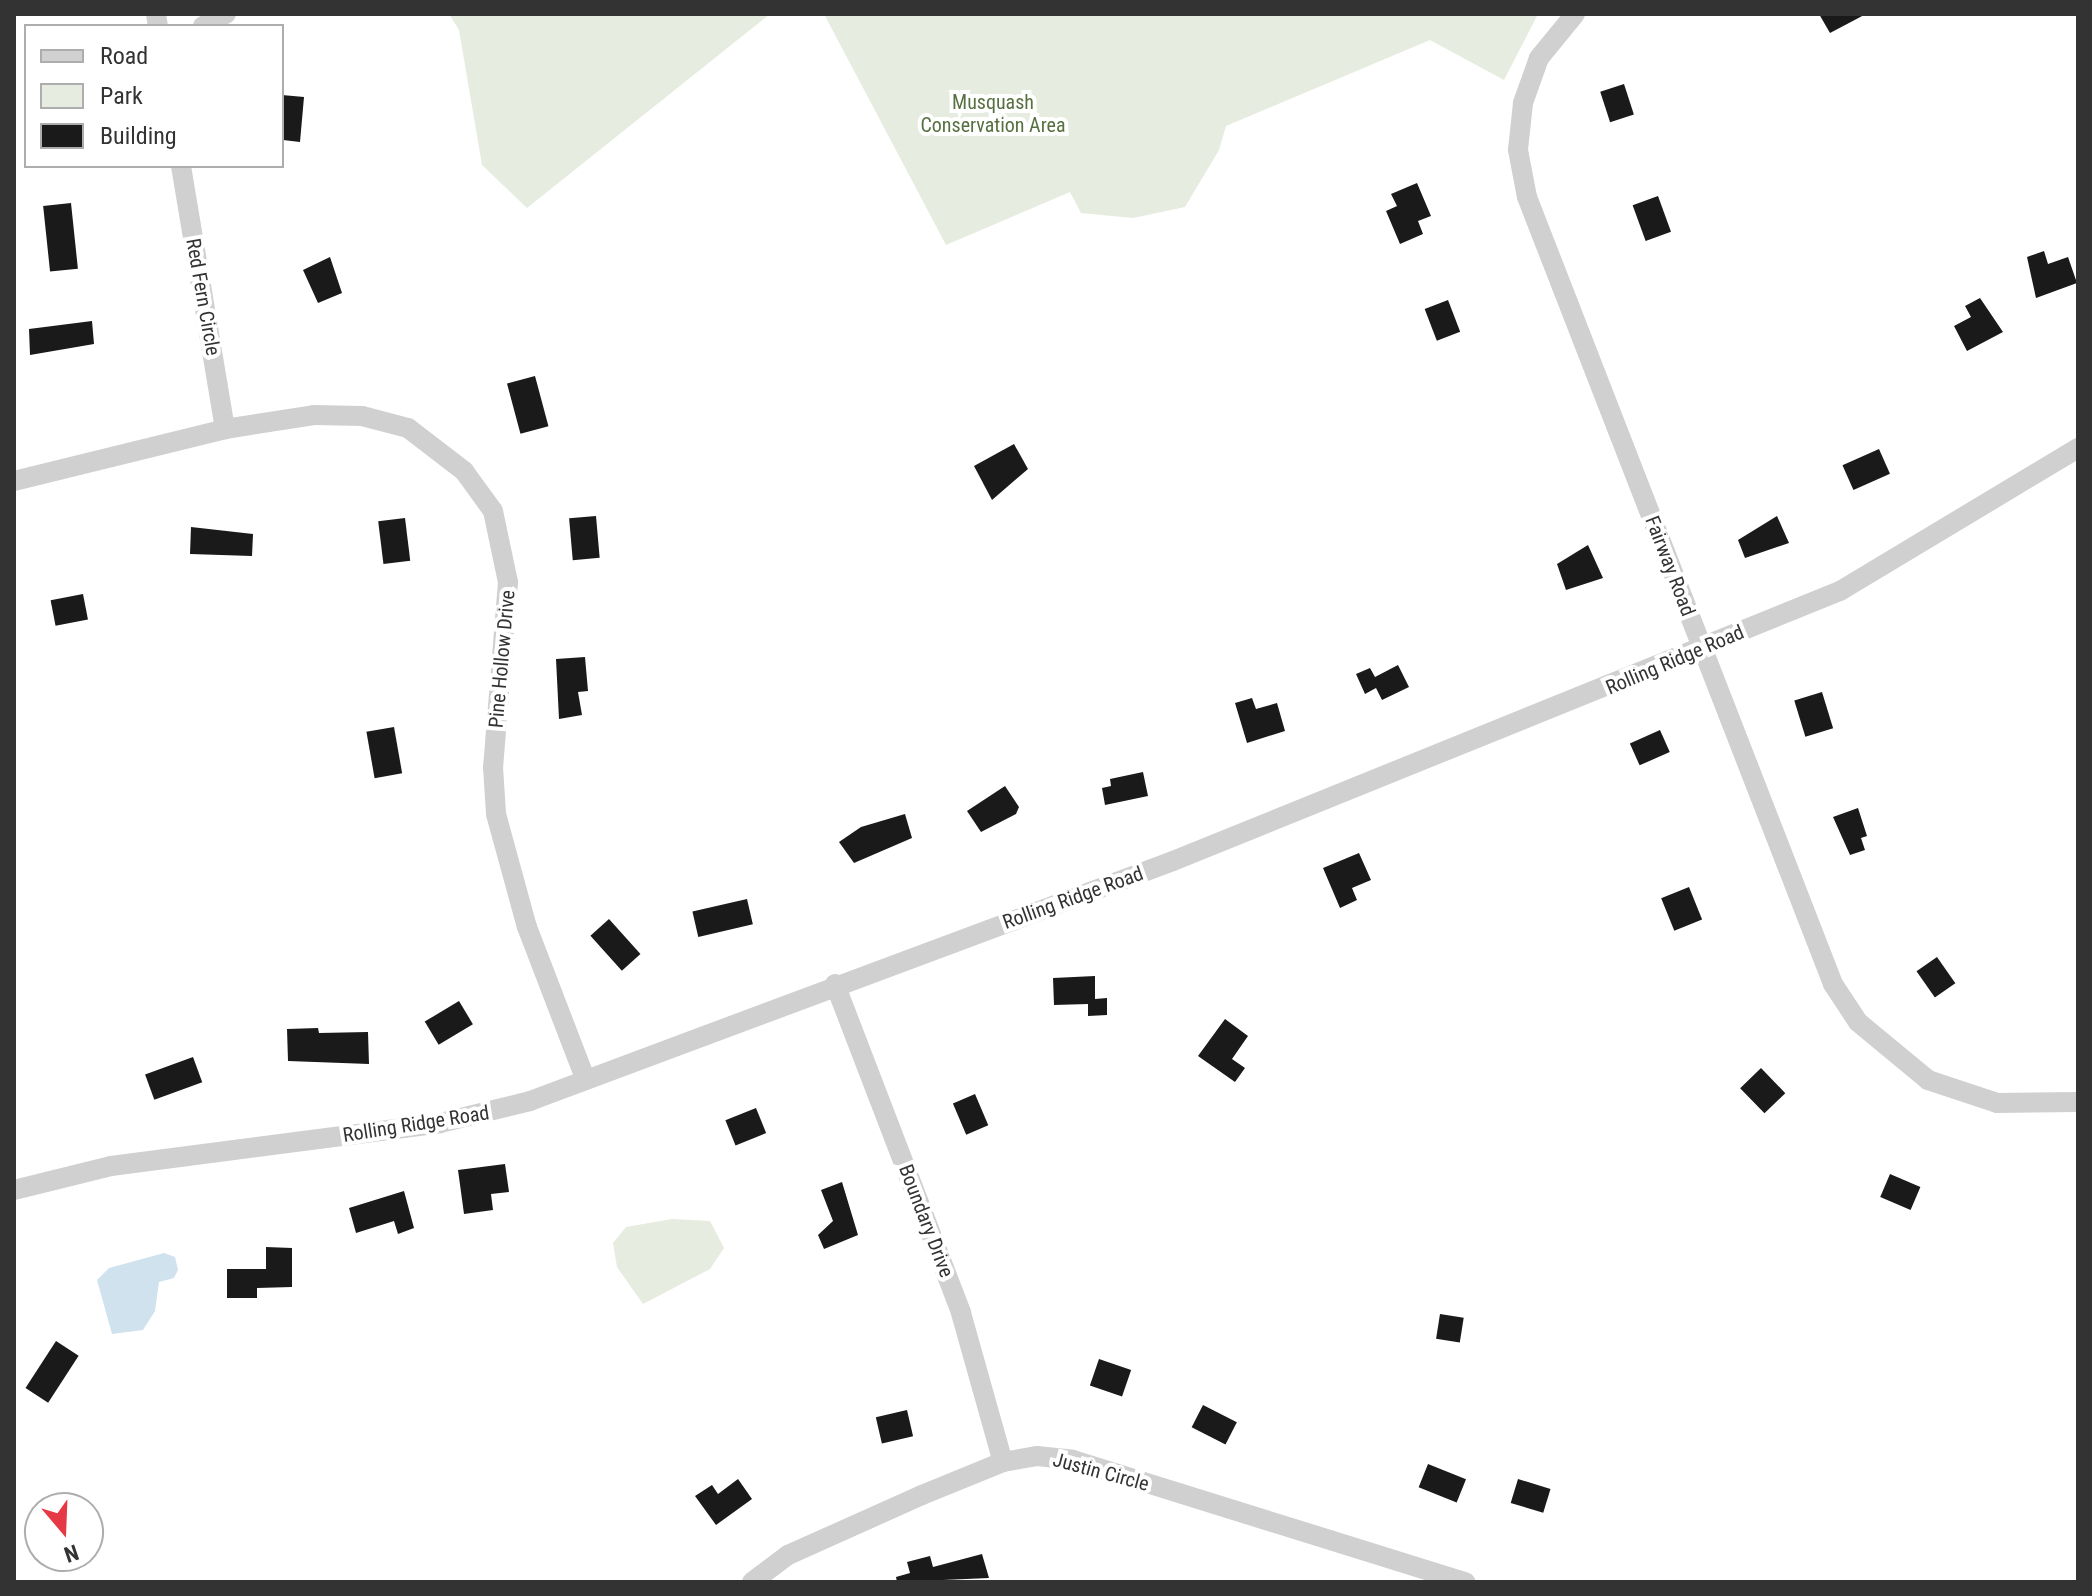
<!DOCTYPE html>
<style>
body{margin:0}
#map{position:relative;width:2092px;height:1596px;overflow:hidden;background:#fff;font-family:"Roboto Condensed",sans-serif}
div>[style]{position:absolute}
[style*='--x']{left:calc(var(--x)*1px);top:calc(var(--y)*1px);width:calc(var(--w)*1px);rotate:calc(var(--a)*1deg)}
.green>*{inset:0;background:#e6ecdf}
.water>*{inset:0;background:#cfe2ee}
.building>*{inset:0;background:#1a1a1a;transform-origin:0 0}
.street>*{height:20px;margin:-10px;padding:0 10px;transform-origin:10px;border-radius:10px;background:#d0d0d0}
span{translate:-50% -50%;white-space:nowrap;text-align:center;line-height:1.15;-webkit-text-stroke:8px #fff;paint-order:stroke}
.park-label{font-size:20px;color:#56703f}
.street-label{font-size:20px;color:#333}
.frame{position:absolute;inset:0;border:16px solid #333;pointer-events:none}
.legend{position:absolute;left:24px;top:24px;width:260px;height:144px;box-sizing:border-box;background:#fff;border:2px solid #adadad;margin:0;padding:10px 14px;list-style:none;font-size:24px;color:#333}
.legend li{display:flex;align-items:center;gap:16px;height:40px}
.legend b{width:40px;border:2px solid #adadad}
.north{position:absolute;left:24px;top:1492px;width:80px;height:80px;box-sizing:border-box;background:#fff;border:2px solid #adadad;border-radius:50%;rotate:161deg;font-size:22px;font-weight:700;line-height:32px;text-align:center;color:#333}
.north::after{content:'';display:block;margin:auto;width:28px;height:36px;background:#e63946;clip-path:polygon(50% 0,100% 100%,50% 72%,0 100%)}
</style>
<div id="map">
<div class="green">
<div style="clip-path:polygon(449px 14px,770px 14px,527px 208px,482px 165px,459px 30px)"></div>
<div style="clip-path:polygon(824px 14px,1538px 14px,1504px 80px,1430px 40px,1226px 126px,1219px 150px,1185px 207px,1133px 218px,1081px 213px,1070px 192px,946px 245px)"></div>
<div style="clip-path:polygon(672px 1219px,710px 1221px,724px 1248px,710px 1269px,643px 1304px,617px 1267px,613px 1243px,626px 1227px)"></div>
</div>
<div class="water">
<div style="clip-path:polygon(164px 1253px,175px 1257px,178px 1270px,174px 1278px,159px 1282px,155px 1311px,143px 1330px,112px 1334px,97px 1280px,109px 1268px)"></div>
</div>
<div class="building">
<div style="clip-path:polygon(1819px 14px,1866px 14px,1830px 33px)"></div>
<div style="left:1624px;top:84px;width:32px;height:25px;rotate:72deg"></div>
<div style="clip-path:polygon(282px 95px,304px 97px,300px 142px,283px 140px)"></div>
<div style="clip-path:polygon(1417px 183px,1431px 216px,1418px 221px,1423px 234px,1400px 244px,1386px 211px,1397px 206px,1391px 194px)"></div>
<div style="left:1658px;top:196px;width:38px;height:27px;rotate:70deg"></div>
<div style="left:71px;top:203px;width:66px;height:28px;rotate:84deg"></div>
<div style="clip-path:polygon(2044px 251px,2048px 264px,2068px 257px,2077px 283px,2036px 298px,2027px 257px)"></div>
<div style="clip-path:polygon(330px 257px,342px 293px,318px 303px,303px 270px)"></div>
<div style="clip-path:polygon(1980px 298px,2003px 332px,1967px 351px,1954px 326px,1971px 317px,1965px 306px)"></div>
<div style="left:1448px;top:300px;width:34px;height:25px;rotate:69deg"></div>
<div style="clip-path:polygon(92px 321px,94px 344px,30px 355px,29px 329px)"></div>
<div style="left:535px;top:376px;width:52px;height:29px;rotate:75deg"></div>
<div style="clip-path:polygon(1014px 444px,1028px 469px,992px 500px,974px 466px)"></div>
<div style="left:1879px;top:449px;width:27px;height:40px;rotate:66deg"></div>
<div style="left:596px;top:516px;width:42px;height:27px;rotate:85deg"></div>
<div style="clip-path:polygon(1777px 516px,1789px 543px,1745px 558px,1738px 540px)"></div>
<div style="left:405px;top:518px;width:43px;height:27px;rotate:83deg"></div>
<div style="clip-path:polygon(191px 527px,253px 534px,252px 556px,190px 554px)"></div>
<div style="clip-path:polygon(1588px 545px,1603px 578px,1566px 590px,1557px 564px)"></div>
<div style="left:83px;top:594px;width:26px;height:33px;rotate:79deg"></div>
<div style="clip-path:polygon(585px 657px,588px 691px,578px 692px,582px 715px,559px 719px,556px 659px)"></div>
<div style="clip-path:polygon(1398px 665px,1409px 687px,1382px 700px,1376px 688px,1365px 694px,1356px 674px,1370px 668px,1375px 677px)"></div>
<div style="left:1822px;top:692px;width:38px;height:29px;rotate:73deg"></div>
<div style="clip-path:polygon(1252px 698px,1256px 709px,1277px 703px,1285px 731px,1247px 743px,1235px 703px)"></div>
<div style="left:394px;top:727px;width:47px;height:28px;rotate:80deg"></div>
<div style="left:1660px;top:730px;width:24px;height:33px;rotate:66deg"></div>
<div style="clip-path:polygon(1143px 772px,1148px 796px,1105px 805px,1102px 788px,1111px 786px,1110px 779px)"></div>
<div style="clip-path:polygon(1005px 786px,1019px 807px,1016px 814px,981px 832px,967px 811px)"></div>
<div style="clip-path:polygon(1858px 808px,1867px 836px,1861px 838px,1865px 850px,1850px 855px,1833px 817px)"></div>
<div style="clip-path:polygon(905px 814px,912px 838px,854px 863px,839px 842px,861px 827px)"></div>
<div style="clip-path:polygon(1359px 853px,1371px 880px,1352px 888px,1357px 900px,1340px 908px,1323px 868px)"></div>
<div style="left:1689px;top:887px;width:35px;height:30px;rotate:68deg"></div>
<div style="left:747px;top:899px;width:26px;height:56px;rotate:77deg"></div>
<div style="left:609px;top:919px;width:47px;height:25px;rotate:48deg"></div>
<div style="left:1937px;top:957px;width:32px;height:25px;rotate:55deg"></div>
<div style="clip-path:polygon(1095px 976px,1095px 999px,1107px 998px,1107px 1015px,1088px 1016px,1088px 1004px,1054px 1005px,1053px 978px)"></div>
<div style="left:459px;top:1001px;width:27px;height:40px;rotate:59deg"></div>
<div style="clip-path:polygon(1225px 1019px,1248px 1036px,1232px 1059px,1245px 1068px,1235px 1082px,1198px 1056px)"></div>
<div style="clip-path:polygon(318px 1028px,319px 1033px,368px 1032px,369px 1064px,288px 1061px,287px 1029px)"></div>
<div style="left:193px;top:1057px;width:27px;height:51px;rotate:70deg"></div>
<div style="left:1761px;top:1068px;width:35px;height:29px;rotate:46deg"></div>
<div style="left:975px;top:1094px;width:34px;height:24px;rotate:67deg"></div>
<div style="left:756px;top:1108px;width:27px;height:33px;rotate:68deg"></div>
<div style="clip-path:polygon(505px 1164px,509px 1192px,491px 1194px,493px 1210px,464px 1214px,458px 1170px)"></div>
<div style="left:1890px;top:1174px;width:33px;height:25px;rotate:23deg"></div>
<div style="clip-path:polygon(842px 1182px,858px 1235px,824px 1249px,818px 1235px,833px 1221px,821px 1190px)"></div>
<div style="clip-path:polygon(404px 1191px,414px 1228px,398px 1234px,394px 1221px,356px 1233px,349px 1208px)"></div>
<div style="clip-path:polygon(266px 1247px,292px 1248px,292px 1287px,257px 1288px,257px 1298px,227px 1298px,227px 1269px,266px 1269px)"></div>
<div style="left:1440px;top:1314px;width:24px;height:25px;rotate:9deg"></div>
<div style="left:56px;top:1341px;width:27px;height:56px;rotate:33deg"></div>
<div style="left:1099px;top:1359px;width:34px;height:28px;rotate:19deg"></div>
<div style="left:1203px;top:1405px;width:38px;height:25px;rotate:27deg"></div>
<div style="left:907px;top:1410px;width:27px;height:32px;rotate:77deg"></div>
<div style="left:1428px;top:1464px;width:41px;height:25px;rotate:22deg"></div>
<div style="clip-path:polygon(738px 1479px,752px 1499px,716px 1525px,695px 1496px,712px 1485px,718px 1494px)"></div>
<div style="left:1518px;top:1479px;width:34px;height:25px;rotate:17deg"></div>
<div style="clip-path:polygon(982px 1554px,989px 1578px,897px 1582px,896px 1577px,910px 1573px,907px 1562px,930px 1556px,933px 1567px)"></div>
</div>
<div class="street">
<div style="--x:156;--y:14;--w:12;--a:81"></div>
<div style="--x:1575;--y:14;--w:57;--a:129.3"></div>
<div style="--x:1539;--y:58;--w:48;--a:109.6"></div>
<div style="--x:1523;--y:103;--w:47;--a:96.1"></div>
<div style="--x:1518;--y:150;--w:48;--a:79.2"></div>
<div style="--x:1527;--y:197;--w:844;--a:68.75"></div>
<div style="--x:1833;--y:984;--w:45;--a:56.7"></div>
<div style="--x:1858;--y:1022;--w:91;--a:39.6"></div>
<div style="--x:1928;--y:1080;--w:73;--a:18.4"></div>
<div style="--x:1997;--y:1103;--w:81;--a:-0.7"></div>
<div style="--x:203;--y:26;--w:26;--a:-28"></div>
<div style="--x:181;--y:166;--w:267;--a:80.5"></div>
<div style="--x:14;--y:481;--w:217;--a:-13.8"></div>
<div style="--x:225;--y:429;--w:90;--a:-8.9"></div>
<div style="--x:314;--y:415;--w:48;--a:1.2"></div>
<div style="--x:362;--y:416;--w:48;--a:14.6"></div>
<div style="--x:408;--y:428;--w:71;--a:37.5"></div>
<div style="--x:464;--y:471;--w:49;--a:54.1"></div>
<div style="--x:493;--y:511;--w:73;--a:78.1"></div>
<div style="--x:508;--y:582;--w:186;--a:94.6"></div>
<div style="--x:493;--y:767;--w:47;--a:86.3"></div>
<div style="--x:496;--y:814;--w:117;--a:74.7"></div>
<div style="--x:527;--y:927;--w:162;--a:69"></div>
<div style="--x:835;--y:984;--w:352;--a:69"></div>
<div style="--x:961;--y:1313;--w:155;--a:74.3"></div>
<div style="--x:14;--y:1190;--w:100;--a:-13.9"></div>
<div style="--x:111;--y:1166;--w:332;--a:-7.4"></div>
<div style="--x:440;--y:1123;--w:93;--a:-13.7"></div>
<div style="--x:530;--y:1101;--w:686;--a:-20.47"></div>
<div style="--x:1173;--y:861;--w:720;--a:-22.04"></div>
<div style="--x:1840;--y:591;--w:278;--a:-31"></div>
<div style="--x:752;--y:1582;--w:45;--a:-36.9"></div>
<div style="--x:788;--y:1555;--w:147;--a:-24.1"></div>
<div style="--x:922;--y:1495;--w:87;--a:-22.2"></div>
<div style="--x:1003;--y:1462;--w:35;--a:-10"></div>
<div style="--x:1037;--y:1456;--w:36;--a:6"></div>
<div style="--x:1073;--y:1460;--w:411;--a:17.3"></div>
</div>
<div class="park-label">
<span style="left:993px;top:114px">Musquash<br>Conservation Area</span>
</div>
<div class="street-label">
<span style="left:203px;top:297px;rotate:80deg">Red Fern Circle</span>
<span style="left:1670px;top:566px;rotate:69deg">Fairway Road</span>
<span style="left:502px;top:659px;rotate:-85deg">Pine Hollow Drive</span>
<span style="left:1675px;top:660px;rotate:-23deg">Rolling Ridge Road</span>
<span style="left:1073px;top:898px;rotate:-20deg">Rolling Ridge Road</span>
<span style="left:416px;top:1124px;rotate:-9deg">Rolling Ridge Road</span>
<span style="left:926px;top:1221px;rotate:69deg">Boundary Drive</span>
<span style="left:1101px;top:1472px;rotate:15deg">Justin Circle</span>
</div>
<div class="frame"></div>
<ul class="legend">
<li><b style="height:10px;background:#d0d0d0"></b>Road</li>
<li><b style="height:22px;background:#e6ecdf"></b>Park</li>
<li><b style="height:22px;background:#1a1a1a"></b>Building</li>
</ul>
<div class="north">N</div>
</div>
